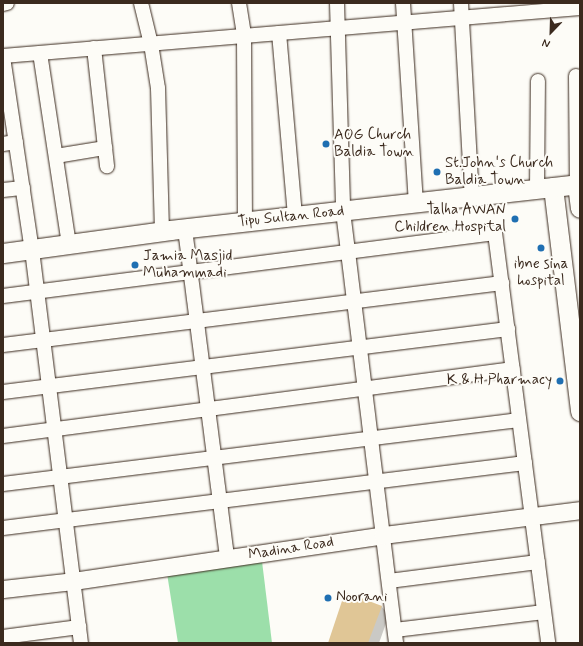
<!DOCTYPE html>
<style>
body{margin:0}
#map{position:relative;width:583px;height:646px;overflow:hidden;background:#fdfcf7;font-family:Mynerve,sans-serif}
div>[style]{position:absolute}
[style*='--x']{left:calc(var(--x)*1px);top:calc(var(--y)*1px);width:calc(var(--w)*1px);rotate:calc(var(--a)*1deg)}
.green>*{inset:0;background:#9cdfaa}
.shadow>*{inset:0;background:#0003}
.building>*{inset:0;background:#e0c696}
.roads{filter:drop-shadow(0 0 1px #3b2a1e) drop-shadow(0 0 1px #3b2a1e)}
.minor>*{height:14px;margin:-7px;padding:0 7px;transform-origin:7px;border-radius:7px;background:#fdfcf7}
.tertiary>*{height:17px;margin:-8.5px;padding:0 8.5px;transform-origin:8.5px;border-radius:8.5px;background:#fdfcf7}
.secondary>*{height:19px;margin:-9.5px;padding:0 9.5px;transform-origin:9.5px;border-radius:9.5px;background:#fdfcf7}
.dots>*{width:11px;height:11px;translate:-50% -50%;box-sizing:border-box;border:2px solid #fdfcf7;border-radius:50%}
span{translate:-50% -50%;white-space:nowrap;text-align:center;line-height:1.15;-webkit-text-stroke:4px #fdfcf7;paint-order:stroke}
.poi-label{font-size:15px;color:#3b2a1e}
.left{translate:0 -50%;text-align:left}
.right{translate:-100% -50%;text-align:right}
.street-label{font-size:15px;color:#3b2a1e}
.frame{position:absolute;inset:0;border:4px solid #3b2a1e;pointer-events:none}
.north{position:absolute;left:531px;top:12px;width:40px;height:40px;-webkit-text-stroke:3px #fdfcf7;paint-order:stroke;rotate:203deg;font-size:11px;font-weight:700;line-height:16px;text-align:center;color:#3b2a1e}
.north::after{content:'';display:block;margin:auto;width:14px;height:18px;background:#3b2a1e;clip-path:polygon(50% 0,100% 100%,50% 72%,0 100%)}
</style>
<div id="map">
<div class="green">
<div style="clip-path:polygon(261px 553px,272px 643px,178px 643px,166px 567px)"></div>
</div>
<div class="shadow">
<div style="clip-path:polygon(381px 606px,389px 615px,379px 643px,329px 643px)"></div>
</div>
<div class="building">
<div style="clip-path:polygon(345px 592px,382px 606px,368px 643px,328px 643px)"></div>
</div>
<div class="roads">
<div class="minor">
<div style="--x:141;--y:3;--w:42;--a:76.3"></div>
<div style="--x:151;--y:44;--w:45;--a:81"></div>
<div style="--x:158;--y:88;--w:144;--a:88.4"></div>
<div style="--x:239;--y:3;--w:33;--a:81"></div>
<div style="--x:244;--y:36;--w:186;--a:89.7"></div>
<div style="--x:337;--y:3;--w:208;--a:88.3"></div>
<div style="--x:343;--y:211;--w:435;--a:83"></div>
<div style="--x:403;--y:3;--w:200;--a:86.3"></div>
<div style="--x:461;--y:3;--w:194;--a:86.8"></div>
<div style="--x:3;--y:4;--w:4;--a:-14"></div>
<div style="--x:279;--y:33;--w:185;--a:85"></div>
<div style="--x:94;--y:48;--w:119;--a:83.7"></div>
<div style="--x:40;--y:53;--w:194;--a:81.4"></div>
<div style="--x:3;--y:56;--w:579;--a:-4.76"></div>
<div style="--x:3;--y:57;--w:195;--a:81.5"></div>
<div style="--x:32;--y:250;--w:396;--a:82.9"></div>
<div style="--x:576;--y:76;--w:108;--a:89.5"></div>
<div style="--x:3;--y:144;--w:13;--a:-9"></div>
<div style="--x:56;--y:156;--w:50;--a:-9.3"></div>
<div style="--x:537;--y:189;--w:108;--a:-89.5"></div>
<div style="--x:3;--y:190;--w:20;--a:-6"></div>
<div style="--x:185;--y:229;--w:332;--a:82.7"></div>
<div style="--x:3;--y:296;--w:496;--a:-7.3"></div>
<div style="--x:495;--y:233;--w:413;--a:82.6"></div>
<div style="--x:3;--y:345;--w:503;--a:-7.08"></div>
<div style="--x:3;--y:392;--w:509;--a:-7.11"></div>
<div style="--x:3;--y:436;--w:514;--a:-7.48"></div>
<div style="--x:3;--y:484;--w:520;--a:-7.07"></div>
<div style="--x:3;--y:528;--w:526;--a:-7.1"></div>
<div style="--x:389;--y:581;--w:150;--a:-7.3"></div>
<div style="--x:395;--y:630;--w:150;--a:-6.9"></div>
<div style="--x:3;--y:637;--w:77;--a:-7.5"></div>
</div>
<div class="tertiary">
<div style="--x:3;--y:589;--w:70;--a:-6.5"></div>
<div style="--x:73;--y:581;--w:313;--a:-8.4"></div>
<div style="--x:383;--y:535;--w:199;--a:-7.2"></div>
</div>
<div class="secondary">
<div style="--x:553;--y:187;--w:226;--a:83.1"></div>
<div style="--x:3;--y:253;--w:169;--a:-7.8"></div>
<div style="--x:170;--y:230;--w:410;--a:-6.4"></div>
<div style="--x:577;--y:184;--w:24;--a:83"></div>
</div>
</div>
<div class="dots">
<div style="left:326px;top:144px;background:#1f6fb2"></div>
<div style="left:437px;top:172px;background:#1f6fb2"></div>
<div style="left:515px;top:219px;background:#1f6fb2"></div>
<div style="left:541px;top:248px;background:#1f6fb2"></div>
<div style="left:135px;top:265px;background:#1f6fb2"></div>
<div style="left:560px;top:381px;background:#1f6fb2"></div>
<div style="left:328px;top:598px;background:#1f6fb2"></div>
</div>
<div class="poi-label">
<span class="left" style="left:334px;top:144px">AOG Church<br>Baldia Town</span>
<span class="left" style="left:445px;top:172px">St.John's Church<br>Baldia Town</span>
<span class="right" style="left:506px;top:219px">Talha AWAN<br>Children Hospital</span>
<span class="left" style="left:143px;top:265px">Jamia Masjid<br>Muhammadi</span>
<span style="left:541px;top:273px">ibne sina<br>hospital</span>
<span class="right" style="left:552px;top:381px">K &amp; H Pharmacy</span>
<span class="left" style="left:336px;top:598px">Noorani</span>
</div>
<div class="street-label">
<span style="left:291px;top:217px;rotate:-6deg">Tipu Sultan Road</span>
<span style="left:291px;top:549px;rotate:-9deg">Madina Road</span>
</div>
<div class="frame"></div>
<div class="north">N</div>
</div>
